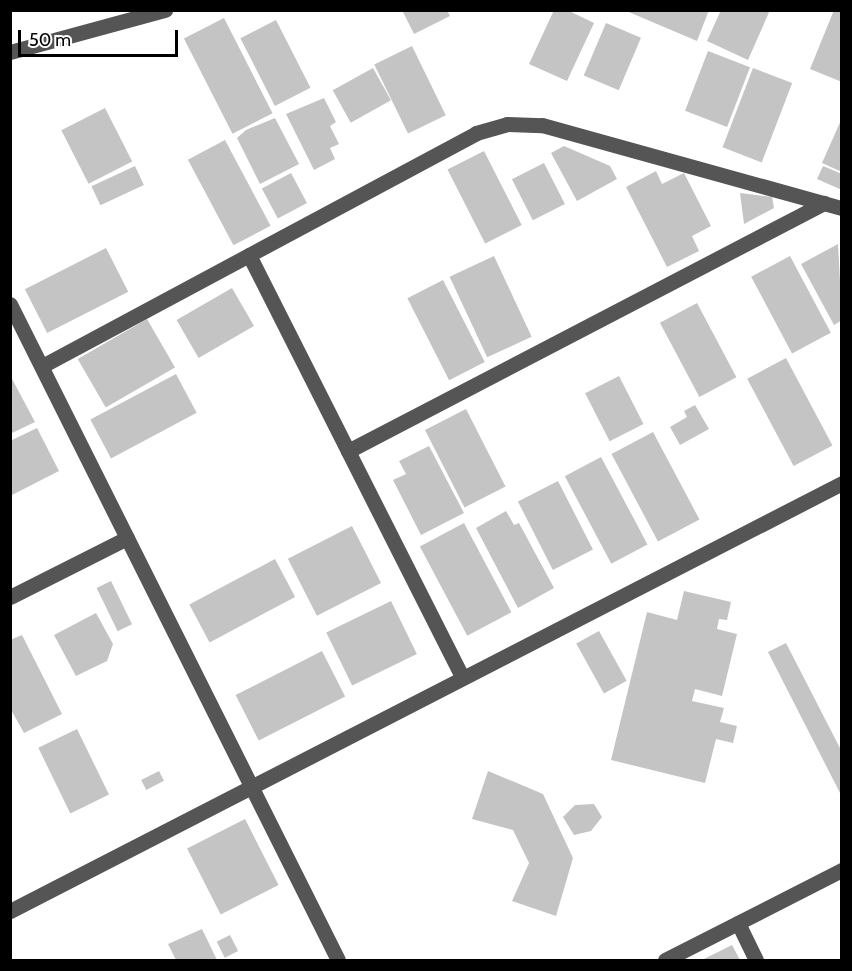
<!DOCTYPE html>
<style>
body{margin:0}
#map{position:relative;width:852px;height:971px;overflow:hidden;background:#fff;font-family:Cabin,sans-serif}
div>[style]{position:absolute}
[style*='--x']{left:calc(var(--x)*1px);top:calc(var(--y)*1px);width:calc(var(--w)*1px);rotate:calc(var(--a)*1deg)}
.building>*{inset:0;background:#c4c4c4;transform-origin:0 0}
.minor>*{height:15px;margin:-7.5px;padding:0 7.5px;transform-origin:7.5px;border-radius:7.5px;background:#555}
span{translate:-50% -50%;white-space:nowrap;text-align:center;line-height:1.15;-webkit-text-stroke:5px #fff;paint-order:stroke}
.frame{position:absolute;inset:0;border:12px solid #000;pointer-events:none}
.scale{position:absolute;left:18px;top:30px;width:160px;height:27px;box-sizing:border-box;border:3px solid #000;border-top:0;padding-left:8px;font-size:18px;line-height:21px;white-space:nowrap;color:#000;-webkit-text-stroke:4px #fff;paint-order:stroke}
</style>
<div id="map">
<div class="building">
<div style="clip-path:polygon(402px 10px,447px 10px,450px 16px,414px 34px)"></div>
<div style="clip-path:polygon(554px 10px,567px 10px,594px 23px,567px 81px,529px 64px)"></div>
<div style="clip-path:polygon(624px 10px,709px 10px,697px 41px)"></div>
<div style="clip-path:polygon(721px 10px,770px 10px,748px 60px,707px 41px)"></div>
<div style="clip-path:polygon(834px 10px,842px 10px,842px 82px,810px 69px)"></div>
<div style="left:224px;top:18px;width:107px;height:45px;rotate:63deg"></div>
<div style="left:276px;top:20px;width:76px;height:40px;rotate:63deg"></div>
<div style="left:606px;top:23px;width:38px;height:57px;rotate:23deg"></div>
<div style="left:412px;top:46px;width:77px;height:42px;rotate:64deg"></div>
<div style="left:708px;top:51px;width:45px;height:64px;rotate:21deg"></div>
<div style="left:373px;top:68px;width:37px;height:46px;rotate:61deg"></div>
<div style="left:753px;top:68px;width:42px;height:85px;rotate:21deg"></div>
<div style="clip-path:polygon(324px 98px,336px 122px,330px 126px,339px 144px,330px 148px,335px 159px,314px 170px,286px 114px)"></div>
<div style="left:105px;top:108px;width:60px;height:49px;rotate:63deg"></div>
<div style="clip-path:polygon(275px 118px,299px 164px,260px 184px,237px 138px,246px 130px)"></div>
<div style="clip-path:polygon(842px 118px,842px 172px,822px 163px)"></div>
<div style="left:225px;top:140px;width:97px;height:42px;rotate:62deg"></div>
<div style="clip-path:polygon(564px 146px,610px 166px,617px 179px,577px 201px,551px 153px)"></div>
<div style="left:484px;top:151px;width:83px;height:41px;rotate:63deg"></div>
<div style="left:544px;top:163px;width:46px;height:36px;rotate:63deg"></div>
<div style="left:135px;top:166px;width:21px;height:48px;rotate:65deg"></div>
<div style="clip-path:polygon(823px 166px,842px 174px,842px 190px,817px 179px)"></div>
<div style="clip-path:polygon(656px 171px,662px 184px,684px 173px,711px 226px,692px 236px,699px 251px,667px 267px,626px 187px)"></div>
<div style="left:291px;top:173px;width:34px;height:33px;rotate:62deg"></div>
<div style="clip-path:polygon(740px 193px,772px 197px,774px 208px,744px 224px)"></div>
<div style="clip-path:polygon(838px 244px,842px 320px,834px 325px,801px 264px)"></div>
<div style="left:106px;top:248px;width:49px;height:91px;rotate:63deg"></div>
<div style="left:494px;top:256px;width:89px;height:49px;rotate:65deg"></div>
<div style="left:790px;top:256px;width:87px;height:44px;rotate:62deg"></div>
<div style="left:443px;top:280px;width:92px;height:40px;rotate:63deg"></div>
<div style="left:232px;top:288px;width:44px;height:64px;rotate:60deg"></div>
<div style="left:697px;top:303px;width:84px;height:42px;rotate:62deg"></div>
<div style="left:147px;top:319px;width:56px;height:80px;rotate:60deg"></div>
<div style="left:786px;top:358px;width:99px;height:44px;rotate:62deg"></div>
<div style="left:176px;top:374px;width:44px;height:97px;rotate:62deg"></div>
<div style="clip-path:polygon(10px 375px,35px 422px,10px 434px)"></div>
<div style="left:619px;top:376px;width:54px;height:38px;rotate:63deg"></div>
<div style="clip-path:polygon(695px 405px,709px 429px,680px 445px,670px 427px,687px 417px,684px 411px)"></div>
<div style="left:466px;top:409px;width:87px;height:46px;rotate:63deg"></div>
<div style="clip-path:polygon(37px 428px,59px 471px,10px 496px,10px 441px)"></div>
<div style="left:653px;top:432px;width:99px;height:47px;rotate:62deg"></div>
<div style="clip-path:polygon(429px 446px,464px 513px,421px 535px,393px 480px,406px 474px,399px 461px)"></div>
<div style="left:601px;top:457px;width:99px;height:41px;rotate:62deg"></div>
<div style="left:558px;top:481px;width:77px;height:45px;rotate:63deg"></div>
<div style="clip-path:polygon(506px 511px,514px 525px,519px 523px,554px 588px,518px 608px,476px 528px)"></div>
<div style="left:464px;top:523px;width:101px;height:50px;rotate:62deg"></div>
<div style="left:352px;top:526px;width:64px;height:72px;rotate:63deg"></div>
<div style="left:275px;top:559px;width:43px;height:97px;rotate:62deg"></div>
<div style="left:111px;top:581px;width:48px;height:16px;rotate:64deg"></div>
<div style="clip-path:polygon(684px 591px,731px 602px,727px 620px,719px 619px,717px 629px,737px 634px,722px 696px,695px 689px,692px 701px,724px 708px,720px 722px,737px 726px,733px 743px,716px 739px,705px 783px,611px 760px,647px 612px,677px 620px)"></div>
<div style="left:391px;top:601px;width:59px;height:72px;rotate:64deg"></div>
<div style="clip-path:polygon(96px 613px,113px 644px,107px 661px,76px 676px,54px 635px)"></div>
<div style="left:599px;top:631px;width:57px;height:26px;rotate:61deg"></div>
<div style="clip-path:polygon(22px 635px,62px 714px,24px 733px,10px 708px,10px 640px)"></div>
<div style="clip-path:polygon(786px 643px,842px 752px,840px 793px,768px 652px)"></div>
<div style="left:322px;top:651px;width:51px;height:97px;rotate:63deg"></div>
<div style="left:77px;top:729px;width:73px;height:43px;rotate:64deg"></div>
<div style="left:159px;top:771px;width:11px;height:20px;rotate:63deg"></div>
<div style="clip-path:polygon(488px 771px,543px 794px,573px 858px,556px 916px,512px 901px,529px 863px,513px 830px,472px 819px)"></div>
<div style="clip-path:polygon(594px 804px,602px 817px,591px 831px,574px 835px,563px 817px,575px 805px)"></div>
<div style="left:245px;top:819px;width:74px;height:65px;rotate:63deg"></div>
<div style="clip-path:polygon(202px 929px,217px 960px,176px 960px,168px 944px)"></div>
<div style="left:230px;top:935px;width:18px;height:15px;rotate:63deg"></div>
<div style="clip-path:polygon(732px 945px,740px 960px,702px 960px)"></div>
</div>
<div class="minor">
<div style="--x:10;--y:52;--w:161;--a:-15.2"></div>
<div style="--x:249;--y:255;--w:473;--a:63.2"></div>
<div style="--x:10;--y:304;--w:733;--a:63.43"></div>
<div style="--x:42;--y:366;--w:493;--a:-28.2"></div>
<div style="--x:476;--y:133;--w:32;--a:-16"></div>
<div style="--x:507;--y:124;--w:35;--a:2"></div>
<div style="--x:542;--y:125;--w:311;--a:15.5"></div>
<div style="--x:348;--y:451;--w:537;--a:-27.52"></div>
<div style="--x:10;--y:597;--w:131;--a:-26.8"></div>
<div style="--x:10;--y:911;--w:936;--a:-27.22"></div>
<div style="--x:738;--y:923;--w:41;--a:64.1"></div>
<div style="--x:665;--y:960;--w:199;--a:-27"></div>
</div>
<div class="frame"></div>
<div class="scale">50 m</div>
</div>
